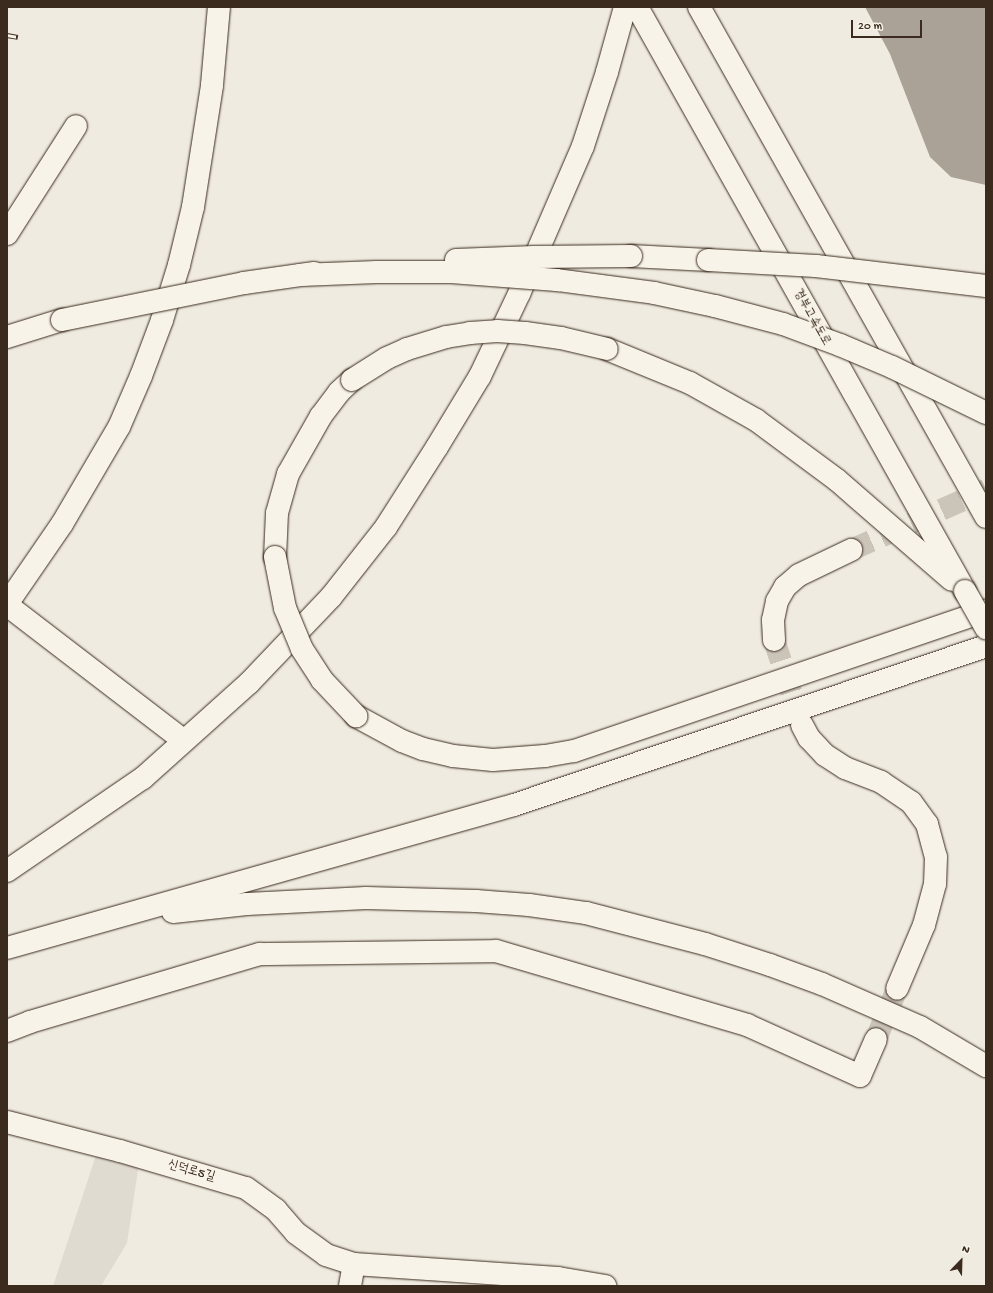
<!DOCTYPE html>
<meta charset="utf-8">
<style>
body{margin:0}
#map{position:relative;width:993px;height:1293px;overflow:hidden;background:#efebe0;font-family:"Gochi Hand","Poor Story",sans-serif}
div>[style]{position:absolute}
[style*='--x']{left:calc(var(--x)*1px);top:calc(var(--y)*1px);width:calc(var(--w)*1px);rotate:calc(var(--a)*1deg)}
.built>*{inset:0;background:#e0dbd0}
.water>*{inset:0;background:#aaa296}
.minor-tunnel>*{height:22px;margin-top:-11px;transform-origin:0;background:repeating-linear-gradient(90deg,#cbc4b9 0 22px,transparent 0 33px)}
.roads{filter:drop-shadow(0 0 1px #3b2a1e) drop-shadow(0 0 1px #3b2a1e)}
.minor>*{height:22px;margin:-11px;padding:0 11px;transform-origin:11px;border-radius:11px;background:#f7f3e8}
.highway>*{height:22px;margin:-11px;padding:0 11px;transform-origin:11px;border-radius:11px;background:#f7f3e8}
.rail>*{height:4.5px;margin-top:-2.25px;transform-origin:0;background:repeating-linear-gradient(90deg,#f7f3e8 0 9px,#3b2a1e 0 18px);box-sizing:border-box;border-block:1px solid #3b2a1e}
.bridges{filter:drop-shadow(0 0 1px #3b2a1e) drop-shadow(0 0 1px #3b2a1e)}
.highway-bridge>*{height:22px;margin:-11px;padding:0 11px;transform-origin:11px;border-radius:11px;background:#f7f3e8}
span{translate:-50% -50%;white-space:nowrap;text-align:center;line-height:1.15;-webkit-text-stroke:4px #f7f3e8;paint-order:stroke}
.street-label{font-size:13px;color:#3b2a1e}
.frame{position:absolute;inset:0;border:8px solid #3b2a1e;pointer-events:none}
.north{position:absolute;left:941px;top:1241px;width:40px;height:40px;-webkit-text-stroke:3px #f7f3e8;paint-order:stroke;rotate:23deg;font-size:11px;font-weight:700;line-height:16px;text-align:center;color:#3b2a1e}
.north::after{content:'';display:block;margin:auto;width:14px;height:18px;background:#3b2a1e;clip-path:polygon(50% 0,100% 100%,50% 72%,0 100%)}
.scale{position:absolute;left:851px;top:20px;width:71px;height:18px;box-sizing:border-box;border:2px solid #3b2a1e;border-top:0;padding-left:5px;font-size:12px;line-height:14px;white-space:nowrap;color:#3b2a1e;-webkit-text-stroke:3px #f7f3e8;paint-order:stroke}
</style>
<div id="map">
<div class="built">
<div style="clip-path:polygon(99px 1146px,140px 1157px,127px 1243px,101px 1286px,53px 1286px)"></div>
</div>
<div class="water">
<div style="clip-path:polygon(865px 7px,986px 7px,986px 185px,951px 177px,930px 157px,890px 54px)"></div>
</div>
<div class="minor-tunnel">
<div style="--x:851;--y:550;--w:148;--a:-24"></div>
<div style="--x:774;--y:640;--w:89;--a:71.8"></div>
<div style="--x:876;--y:1039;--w:54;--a:-67.2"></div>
</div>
<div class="roads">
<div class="minor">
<div style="--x:7;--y:234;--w:128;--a:-57.4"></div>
<div style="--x:7;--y:605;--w:223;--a:37.5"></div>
<div style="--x:774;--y:640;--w:20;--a:-93"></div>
<div style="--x:773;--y:620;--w:19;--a:-78"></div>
<div style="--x:777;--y:601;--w:16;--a:-60"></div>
<div style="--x:785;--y:587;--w:18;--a:-41"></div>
<div style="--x:799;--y:575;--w:58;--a:-25.7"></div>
<div style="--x:802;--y:725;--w:15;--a:62"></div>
<div style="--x:809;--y:738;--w:23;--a:47"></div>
<div style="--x:825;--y:755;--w:24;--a:33"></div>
<div style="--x:845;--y:768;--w:39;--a:21"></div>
<div style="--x:881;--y:782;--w:36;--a:34"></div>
<div style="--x:911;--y:802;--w:27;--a:54"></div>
<div style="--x:927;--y:824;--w:34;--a:75"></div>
<div style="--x:936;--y:857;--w:27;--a:92"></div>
<div style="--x:935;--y:884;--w:42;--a:105"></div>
<div style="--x:924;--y:925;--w:69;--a:112.9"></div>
<div style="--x:7;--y:1031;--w:25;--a:-21"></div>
<div style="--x:30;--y:1022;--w:240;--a:-16.5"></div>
<div style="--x:260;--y:954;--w:236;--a:-0.7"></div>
<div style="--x:496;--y:951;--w:262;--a:16.4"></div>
<div style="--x:747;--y:1025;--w:124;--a:24.3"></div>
<div style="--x:860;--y:1076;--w:40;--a:-66.6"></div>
<div style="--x:7;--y:1122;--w:117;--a:14.4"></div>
<div style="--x:120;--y:1151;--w:131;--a:16.4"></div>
<div style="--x:246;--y:1188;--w:37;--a:36"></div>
<div style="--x:276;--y:1210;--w:30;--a:49"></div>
<div style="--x:296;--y:1233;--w:37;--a:36"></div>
<div style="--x:326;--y:1255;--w:29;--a:18"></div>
<div style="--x:354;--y:1264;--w:204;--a:3.9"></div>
<div style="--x:558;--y:1278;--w:48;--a:9.7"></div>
<div style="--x:350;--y:1286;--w:22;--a:-80"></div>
</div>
<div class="highway">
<div style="--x:637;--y:7;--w:670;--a:60.68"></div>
<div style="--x:699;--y:7;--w:585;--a:60.63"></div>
<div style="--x:631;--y:256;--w:77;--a:3"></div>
<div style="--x:7;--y:337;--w:58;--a:-17.2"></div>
<div style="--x:607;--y:349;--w:90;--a:22.3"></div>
<div style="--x:690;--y:383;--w:76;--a:29.3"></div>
<div style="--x:756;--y:420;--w:101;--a:36.5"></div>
<div style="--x:837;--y:480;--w:152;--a:41"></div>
<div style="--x:275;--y:557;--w:44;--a:-87.4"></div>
<div style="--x:277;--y:513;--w:41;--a:-74.2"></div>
<div style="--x:288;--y:474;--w:67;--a:-60.4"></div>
<div style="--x:321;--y:416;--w:30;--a:-53"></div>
<div style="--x:339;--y:392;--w:18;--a:-43"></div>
<div style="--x:7;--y:604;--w:97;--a:-55.5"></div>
<div style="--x:62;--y:524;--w:113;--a:-59.6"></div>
<div style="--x:119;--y:427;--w:56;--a:-66.7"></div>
<div style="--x:141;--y:376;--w:60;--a:-69.4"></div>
<div style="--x:162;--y:320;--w:58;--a:-72.8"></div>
<div style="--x:179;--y:265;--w:60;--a:-76.4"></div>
<div style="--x:193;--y:207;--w:123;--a:-81.1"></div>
<div style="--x:212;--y:85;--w:78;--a:-84.9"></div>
<div style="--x:356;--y:716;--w:52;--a:28.5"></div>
<div style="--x:402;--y:741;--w:22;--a:21"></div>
<div style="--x:423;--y:749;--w:31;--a:13"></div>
<div style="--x:453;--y:756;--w:40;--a:5.7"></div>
<div style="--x:493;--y:760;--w:52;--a:-4.4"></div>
<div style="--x:545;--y:756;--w:29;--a:-10"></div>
<div style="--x:574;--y:751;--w:435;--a:-18.8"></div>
<div style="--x:7;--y:871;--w:165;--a:-34.4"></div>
<div style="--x:143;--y:778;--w:142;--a:-41.9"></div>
<div style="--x:249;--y:683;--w:119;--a:-46.4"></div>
<div style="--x:331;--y:597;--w:89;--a:-51.8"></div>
<div style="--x:386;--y:527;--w:95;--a:-57.5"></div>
<div style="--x:437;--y:447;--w:83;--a:-58.8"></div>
<div style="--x:480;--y:376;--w:91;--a:-64.6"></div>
<div style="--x:519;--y:294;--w:161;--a:-66.6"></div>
<div style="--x:583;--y:146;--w:78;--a:-72"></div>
<div style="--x:607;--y:72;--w:67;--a:-74.5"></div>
<div style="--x:173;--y:912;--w:74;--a:-6.2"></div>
<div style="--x:247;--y:904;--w:119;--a:-2.9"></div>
<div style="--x:366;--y:898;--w:110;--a:1.6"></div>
<div style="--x:476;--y:901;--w:53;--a:4.3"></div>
<div style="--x:529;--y:905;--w:58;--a:8"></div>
<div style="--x:586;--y:913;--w:123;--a:14.6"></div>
<div style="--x:705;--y:944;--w:68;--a:17.9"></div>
<div style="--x:770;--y:965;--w:55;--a:20.1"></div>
<div style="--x:822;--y:984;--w:107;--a:23.7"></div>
<div style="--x:920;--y:1027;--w:77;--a:30.6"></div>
<div style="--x:7;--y:948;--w:527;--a:-15.75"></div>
<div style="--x:514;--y:805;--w:498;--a:-18.6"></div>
</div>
</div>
<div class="rail">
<div style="--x:7;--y:35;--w:11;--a:10"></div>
</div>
<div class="bridges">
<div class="highway-bridge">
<div style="--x:456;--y:260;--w:78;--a:-2.2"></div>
<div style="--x:534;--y:257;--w:97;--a:-0.6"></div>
<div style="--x:708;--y:260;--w:108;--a:3.2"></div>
<div style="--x:816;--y:266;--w:171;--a:6.7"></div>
<div style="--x:300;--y:275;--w:77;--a:-2.2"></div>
<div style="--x:377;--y:272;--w:74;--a:0"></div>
<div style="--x:451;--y:272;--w:106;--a:4.3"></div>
<div style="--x:557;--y:280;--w:98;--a:7.6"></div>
<div style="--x:654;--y:293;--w:62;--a:12"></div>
<div style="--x:715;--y:306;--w:70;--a:14.8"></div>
<div style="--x:783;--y:324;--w:61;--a:20.2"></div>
<div style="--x:840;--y:345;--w:56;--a:22.9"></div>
<div style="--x:892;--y:367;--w:105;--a:26.1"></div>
<div style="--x:62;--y:320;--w:186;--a:-11.5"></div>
<div style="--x:244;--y:283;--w:71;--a:-8.1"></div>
<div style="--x:352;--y:380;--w:41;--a:-32.2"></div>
<div style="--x:387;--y:358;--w:22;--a:-24"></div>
<div style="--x:407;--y:349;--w:41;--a:-17.1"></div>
<div style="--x:446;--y:337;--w:24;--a:-9"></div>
<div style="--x:470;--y:333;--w:27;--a:-4"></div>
<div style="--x:497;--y:331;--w:28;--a:4"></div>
<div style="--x:525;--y:333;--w:36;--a:8"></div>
<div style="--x:561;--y:338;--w:47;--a:13.4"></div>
<div style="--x:275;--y:557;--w:52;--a:78.9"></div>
<div style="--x:285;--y:608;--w:44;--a:67.5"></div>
<div style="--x:302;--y:649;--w:37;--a:57"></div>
<div style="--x:322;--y:680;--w:50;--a:46.6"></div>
<div style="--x:965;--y:591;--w:43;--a:60.4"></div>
</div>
</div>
<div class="street-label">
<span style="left:811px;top:318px;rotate:61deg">경부고속도로</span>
<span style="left:191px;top:1172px;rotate:16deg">신덕로5길</span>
</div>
<div class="frame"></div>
<div class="north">N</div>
<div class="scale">20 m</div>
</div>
